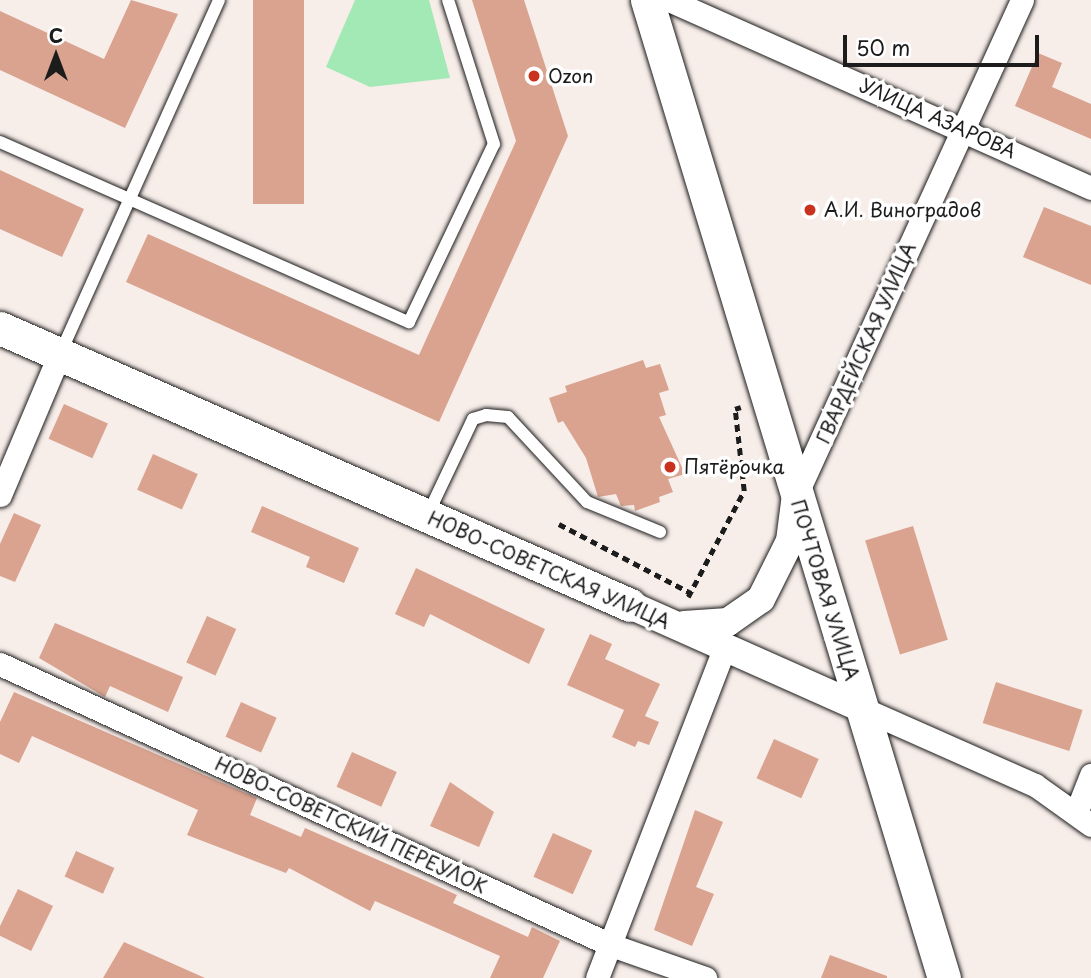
<!DOCTYPE html>
<meta charset="utf-8">
<style>
body{margin:0}
#map{position:relative;width:1091px;height:978px;overflow:hidden;background:#f7ede9;font-family:"Playpen Sans",sans-serif}
div>[style]{position:absolute}
[style*='--x']{left:calc(var(--x)*1px);top:calc(var(--y)*1px);width:calc(var(--w)*1px);rotate:calc(var(--a)*1deg)}
.green>*{inset:0;background:#a3e9b6}
.building>*{inset:0;background:#d9a390;transform-origin:0 0}
.path>*{height:4.5px;margin-top:-2.25px;transform-origin:0;background:repeating-linear-gradient(90deg,#1c1c1c 0 7px,transparent 0 12px)}
.roads{filter:drop-shadow(0 0 2px #1c1c1c) drop-shadow(0 0 2px #1c1c1c)}
.service>*{height:12px;margin:-6px;padding:0 6px;transform-origin:6px;border-radius:6px;background:#fff}
.minor>*{height:23px;margin:-11.5px;padding:0 11.5px;transform-origin:11.5px;border-radius:11.5px;background:#fff}
.tertiary>*{height:28px;margin:-14px;padding:0 14px;transform-origin:14px;border-radius:14px;background:#fff}
.secondary>*{height:33px;margin:-16.5px;padding:0 16.5px;transform-origin:16.5px;border-radius:16.5px;background:#fff}
.dots>*{width:19px;height:19px;translate:-50% -50%;box-sizing:border-box;border:4px solid #fff;border-radius:50%}
span{translate:-50% -50%;white-space:nowrap;text-align:center;line-height:1.15;-webkit-text-stroke:7px #fff;paint-order:stroke}
.poi-label{font-size:19px;color:#1c1c1c}
.left{translate:0 -50%;text-align:left}
.street-label{font-size:19px;color:#1c1c1c}
.north{position:absolute;left:21px;top:21px;width:70px;height:70px;-webkit-text-stroke:5px #fff;paint-order:stroke;rotate:0deg;font-size:19px;font-weight:700;line-height:28px;text-align:center;color:#1c1c1c}
.north::after{content:'';display:block;margin:auto;width:24px;height:32px;background:#1c1c1c;clip-path:polygon(50% 0,100% 100%,50% 72%,0 100%)}
.scale{position:absolute;left:843px;top:35px;width:196px;height:32px;box-sizing:border-box;border:4px solid #1c1c1c;border-top:0;padding-left:9px;font-size:21px;line-height:24px;white-space:nowrap;color:#1c1c1c;-webkit-text-stroke:5px #fff;paint-order:stroke}
</style>
<div id="map">
<div class="green">
<div style="clip-path:polygon(355px 0,429px 0,450px 78px,370px 87px,326px 67px)"></div>
</div>
<div class="building">
<div style="clip-path:polygon(131px 0,178px 14px,125px 128px,0 70px,0 11px,104px 59px)"></div>
<div style="left:253px;top:0;width:51px;height:204px"></div>
<div style="clip-path:polygon(472px 0,524px 0,568px 136px,439px 422px,126px 282px,148px 234px,419px 355px,516px 141px)"></div>
<div style="clip-path:polygon(1038px 53px,1062px 63px,1052px 87px,1091px 104px,1091px 139px,1015px 106px)"></div>
<div style="clip-path:polygon(0 170px,84px 209px,62px 257px,0 229px)"></div>
<div style="clip-path:polygon(1044px 207px,1091px 226px,1091px 285px,1023px 257px)"></div>
<div style="clip-path:polygon(643px 360px,646px 368px,660px 364px,669px 390px,659px 393px,666px 415px,659px 417px,685px 474px,668px 479px,673px 492px,659px 497px,660px 502px,635px 511px,634px 505px,621px 506px,616px 494px,598px 497px,586px 458px,563px 421px,558px 423px,549px 398px,567px 392px,565px 386px)"></div>
<div style="left:64px;top:404px;width:48px;height:38px;rotate:24deg"></div>
<div style="left:153px;top:454px;width:49px;height:39px;rotate:24deg"></div>
<div style="clip-path:polygon(262px 506px,359px 548px,344px 583px,306px 567px,310px 557px,251px 532px)"></div>
<div style="clip-path:polygon(14px 513px,41px 525px,15px 582px,0 576px,0 544px)"></div>
<div style="left:913px;top:526px;width:119px;height:50px;rotate:73deg"></div>
<div style="clip-path:polygon(416px 568px,545px 629px,529px 664px,430px 614px,424px 627px,395px 614px)"></div>
<div style="left:207px;top:616px;width:32px;height:51px;rotate:24deg"></div>
<div style="clip-path:polygon(55px 623px,183px 677px,168px 712px,110px 686px,105px 697px,39px 658px)"></div>
<div style="clip-path:polygon(590px 634px,612px 644px,605px 659px,660px 684px,645px 716px,659px 722px,649px 745px,638px 741px,635px 747px,612px 737px,624px 710px,567px 685px)"></div>
<div style="left:996px;top:682px;width:91px;height:43px;rotate:18deg"></div>
<div style="clip-path:polygon(14px 692px,257px 798px,250px 815px,301px 837px,305px 828px,424px 880px,457px 895px,453px 903px,528px 937px,532px 927px,560px 941px,543px 978px,490px 978px,500px 956px,375px 901px,370px 911px,289px 868px,286px 873px,187px 835px,198px 810px,32px 736px,19px 763px,0 754px,0 722px)"></div>
<div style="left:241px;top:702px;width:39px;height:38px;rotate:24deg"></div>
<div style="left:774px;top:739px;width:49px;height:43px;rotate:24deg"></div>
<div style="left:352px;top:752px;width:49px;height:38px;rotate:24deg"></div>
<div style="clip-path:polygon(450px 782px,494px 812px,479px 847px,430px 826px)"></div>
<div style="clip-path:polygon(695px 810px,723px 822px,696px 887px,714px 894px,692px 946px,654px 930px)"></div>
<div style="left:553px;top:833px;width:43px;height:48px;rotate:24deg"></div>
<div style="left:76px;top:851px;width:42px;height:28px;rotate:24deg"></div>
<div style="left:18px;top:889px;width:39px;height:50px;rotate:26deg"></div>
<div style="clip-path:polygon(124px 942px,205px 978px,103px 978px)"></div>
<div style="clip-path:polygon(830px 955px,887px 976px,887px 978px,821px 978px)"></div>
</div>
<div class="path">
<div style="--x:559;--y:524;--w:149;--a:27.6"></div>
<div style="--x:688;--y:597;--w:120;--a:-62.2"></div>
<div style="--x:744;--y:491;--w:82;--a:-96.3"></div>
<div style="--x:735;--y:409;--w:6;--a:-18"></div>
</div>
<div class="roads">
<div class="service">
<div style="--x:0;--y:142;--w:447;--a:23.8"></div>
<div style="--x:409;--y:322;--w:197;--a:-64.5"></div>
<div style="--x:494;--y:144;--w:151;--a:-107.7"></div>
<div style="--x:60;--y:354;--w:388;--a:-65.8"></div>
<div style="--x:427;--y:516;--w:107;--a:-64.6"></div>
<div style="--x:473;--y:419;--w:14;--a:-17"></div>
<div style="--x:486;--y:415;--w:22;--a:5"></div>
<div style="--x:508;--y:417;--w:116;--a:47.1"></div>
<div style="--x:587;--y:502;--w:79;--a:22.3"></div>
</div>
<div class="minor">
<div style="--x:669;--y:0;--w:462;--a:24"></div>
<div style="--x:0;--y:495;--w:152;--a:-67.1"></div>
<div style="--x:796;--y:495;--w:544;--a:-65.46"></div>
<div style="--x:0;--y:664;--w:673;--a:24.7"></div>
<div style="--x:611;--y:945;--w:100;--a:19.3"></div>
<div style="--x:861;--y:708;--w:190;--a:23.9"></div>
<div style="--x:1035;--y:785;--w:69;--a:35.5"></div>
<div style="--x:1076;--y:813;--w:41;--a:-68.5"></div>
<div style="--x:597;--y:978;--w:355;--a:-68.9"></div>
</div>
<div class="tertiary">
<div style="--x:630;--y:605;--w:253;--a:24"></div>
<div style="--x:684;--y:625;--w:44;--a:-3.9"></div>
<div style="--x:728;--y:622;--w:40;--a:-34.9"></div>
<div style="--x:761;--y:599;--w:65;--a:-63.4"></div>
<div style="--x:790;--y:541;--w:46;--a:-82.6"></div>
</div>
<div class="secondary">
<div style="--x:647;--y:0;--w:1022;--a:73.11"></div>
<div style="--x:0;--y:328;--w:688;--a:23.73"></div>
</div>
</div>
<div class="dots">
<div style="left:534px;top:76px;background:#c8321e"></div>
<div style="left:810px;top:210px;background:#c8321e"></div>
<div style="left:670px;top:467px;background:#c8321e"></div>
</div>
<div class="poi-label">
<span class="left" style="left:548px;top:76px">Ozon</span>
<span class="left" style="left:824px;top:210px">А.И. Виноградов</span>
<span class="left" style="left:684px;top:467px">Пятёрочка</span>
</div>
<div class="street-label">
<span style="left:938px;top:118px;rotate:24deg">УЛИЦА АЗАРОВА</span>
<span style="left:866px;top:343px;rotate:-66deg">ГВАРДЕЙСКАЯ УЛИЦА</span>
<span style="left:549px;top:570px;rotate:24deg">НОВО-СОВЕТСКАЯ УЛИЦА</span>
<span style="left:825px;top:590px;rotate:73deg">ПОЧТОВАЯ УЛИЦА</span>
<span style="left:351px;top:825px;rotate:25deg">НОВО-СОВЕТСКИЙ ПЕРЕУЛОК</span>
</div>
<div class="north">С</div>
<div class="scale">50 m</div>
</div>
